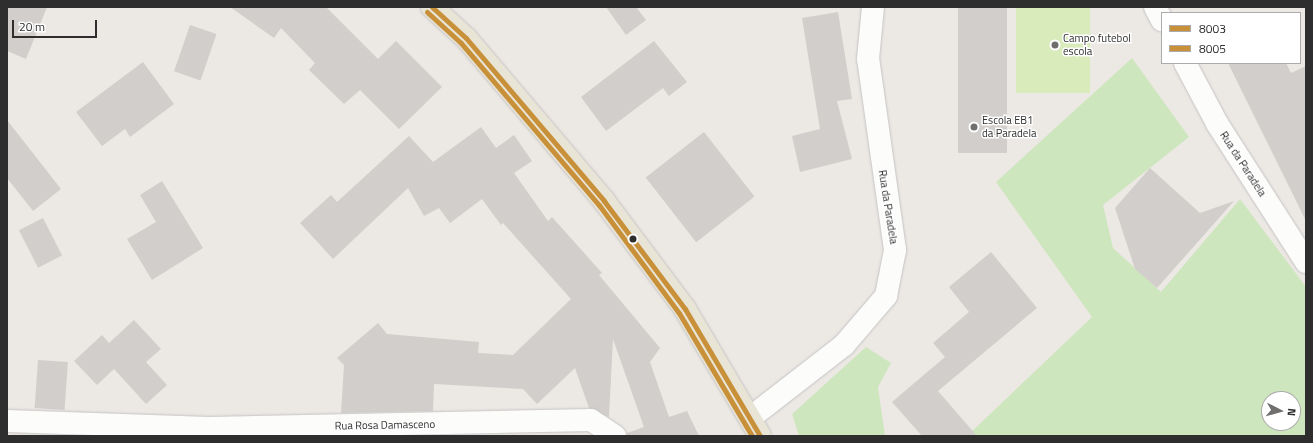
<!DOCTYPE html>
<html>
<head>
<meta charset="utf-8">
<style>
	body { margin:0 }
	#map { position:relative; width:1313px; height:443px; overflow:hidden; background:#ece8e4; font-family:"Titillium Web",sans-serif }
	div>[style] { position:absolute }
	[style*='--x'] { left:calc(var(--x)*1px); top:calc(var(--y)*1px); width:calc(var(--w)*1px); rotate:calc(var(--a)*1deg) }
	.green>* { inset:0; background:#cee6be }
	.pitch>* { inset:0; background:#d9eabb; transform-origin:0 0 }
	.building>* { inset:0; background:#d1cecb; transform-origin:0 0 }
	.roads { filter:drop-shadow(0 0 1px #c5c4c5) drop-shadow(0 0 1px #c5c4c5) }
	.minor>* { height:22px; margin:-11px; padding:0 11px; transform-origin:11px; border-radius:11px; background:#fcfcfb }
	.primary>* { height:22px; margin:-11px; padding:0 11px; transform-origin:11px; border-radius:11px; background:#e8e4d6 }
	.bus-1>* { height:5px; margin:-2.5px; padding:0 2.5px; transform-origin:2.5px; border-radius:2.5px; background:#c89038 }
	.bus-2>* { height:5px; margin:-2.5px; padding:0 2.5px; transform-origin:2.5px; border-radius:2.5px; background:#c89038 }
	.dots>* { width:11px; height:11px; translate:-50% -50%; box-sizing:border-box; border:2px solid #fff; border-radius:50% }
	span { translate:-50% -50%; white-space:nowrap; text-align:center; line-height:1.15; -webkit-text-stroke:3px #fff; paint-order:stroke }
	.poi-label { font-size:11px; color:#2e2e2e }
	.left { translate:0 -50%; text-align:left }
	.street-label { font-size:11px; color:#2e2e2e }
	.frame { position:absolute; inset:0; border:8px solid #2e2e2e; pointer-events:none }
	.legend { position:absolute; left:1161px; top:12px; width:140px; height:52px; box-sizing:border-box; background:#fff; border:1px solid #ababab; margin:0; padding:5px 7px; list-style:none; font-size:12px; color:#2e2e2e }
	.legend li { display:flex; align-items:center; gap:8px; height:20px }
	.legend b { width:20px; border:1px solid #ababab }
	.north { position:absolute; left:1261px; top:391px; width:40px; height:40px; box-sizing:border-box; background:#fff; border:1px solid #ababab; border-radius:50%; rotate:96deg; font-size:11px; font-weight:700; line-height:16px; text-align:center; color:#2e2e2e }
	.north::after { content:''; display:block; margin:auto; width:14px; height:18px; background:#706f6e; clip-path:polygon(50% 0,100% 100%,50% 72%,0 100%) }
	.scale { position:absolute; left:12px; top:20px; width:85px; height:18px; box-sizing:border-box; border:2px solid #2e2e2e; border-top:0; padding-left:5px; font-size:12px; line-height:14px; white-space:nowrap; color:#2e2e2e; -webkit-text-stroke:3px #fff; paint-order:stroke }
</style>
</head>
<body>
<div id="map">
	<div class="green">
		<i style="clip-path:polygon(evenodd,1132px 58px,1189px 137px,1103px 205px,1113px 248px,1161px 292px,1240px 199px,1306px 287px,1306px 436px,967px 436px,1092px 317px,996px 182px,1132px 58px,1269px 399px,1293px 399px,1293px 423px,1269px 423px,1269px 399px)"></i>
		<i style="clip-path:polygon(866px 347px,891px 363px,878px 387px,885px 436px,799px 436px,792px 414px)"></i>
	</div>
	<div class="pitch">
		<i style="left:1016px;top:7px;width:74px;height:86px"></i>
	</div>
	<div class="building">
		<i style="clip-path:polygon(7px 7px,47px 7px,26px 59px,7px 51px)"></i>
		<i style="clip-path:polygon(230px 7px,326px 7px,378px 59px,396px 41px,442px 87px,399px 129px,360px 90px,344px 104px,309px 70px,315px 63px,281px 28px,274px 38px)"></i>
		<i style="clip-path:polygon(606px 7px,636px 7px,646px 20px,626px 35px)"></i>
		<i style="left:958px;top:7px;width:49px;height:146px"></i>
		<i style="clip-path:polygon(838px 12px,852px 99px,837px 101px,852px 159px,800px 172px,792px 136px,820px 129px,802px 18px)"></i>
		<i style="left:190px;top:25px;width:28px;height:49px;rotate:19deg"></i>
		<i style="clip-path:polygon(654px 41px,687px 82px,669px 96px,663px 88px,606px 131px,581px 97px)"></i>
		<i style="clip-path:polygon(143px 62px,174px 104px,130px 137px,125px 129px,102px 146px,76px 112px)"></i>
		<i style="clip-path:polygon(1228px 63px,1286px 63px,1291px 73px,1306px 66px,1306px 221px)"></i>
		<i style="clip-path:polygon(7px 120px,61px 189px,33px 211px,7px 178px)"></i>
		<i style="clip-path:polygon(481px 127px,496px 148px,514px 135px,532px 161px,514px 173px,548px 221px,552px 217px,602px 273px,599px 275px,660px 348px,650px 362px,669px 417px,687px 411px,699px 436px,627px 436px,627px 433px,644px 427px,613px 339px,609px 417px,589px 408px,575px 368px,537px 404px,523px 389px,434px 384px,433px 411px,341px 413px,344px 365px,337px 358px,378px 323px,387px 334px,479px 342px,478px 353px,513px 355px,571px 299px,503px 223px,501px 225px,482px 199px,450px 223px,439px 208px,424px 216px,408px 188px,333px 259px,300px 223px,331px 195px,337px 202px,409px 136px,433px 162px)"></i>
		<i style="left:704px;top:132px;width:82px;height:74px;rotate:52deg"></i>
		<i style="clip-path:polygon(1150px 168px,1200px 213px,1234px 201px,1157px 288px,1135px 269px,1115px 208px)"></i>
		<i style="clip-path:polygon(162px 181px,203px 248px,152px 280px,127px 239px,156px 222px,140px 195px)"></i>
		<i style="left:43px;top:218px;width:42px;height:27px;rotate:63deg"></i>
		<i style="clip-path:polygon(991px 252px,1037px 308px,938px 391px,977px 436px,922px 436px,892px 402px,945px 357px,933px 343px,969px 312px,949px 287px)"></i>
		<i style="clip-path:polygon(134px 320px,161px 349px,146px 362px,167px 385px,146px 404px,114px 369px,97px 385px,74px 361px,102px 335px,109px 343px)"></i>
		<i style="left:38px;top:360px;width:30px;height:48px;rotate:4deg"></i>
	</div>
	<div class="roads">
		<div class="minor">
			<i style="--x:1155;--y:7;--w:15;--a:62"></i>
			<i style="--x:1185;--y:63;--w:70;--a:62"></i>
			<i style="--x:1218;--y:125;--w:163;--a:57.3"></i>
			<i style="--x:750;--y:418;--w:119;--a:-37.8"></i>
			<i style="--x:844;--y:345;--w:65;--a:-49.4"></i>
			<i style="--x:886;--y:296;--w:47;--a:-78.9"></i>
			<i style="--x:895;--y:250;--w:193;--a:-98"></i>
			<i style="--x:868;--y:59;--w:52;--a:-84.5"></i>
			<i style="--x:7;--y:421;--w:202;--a:2"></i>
			<i style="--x:209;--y:428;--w:382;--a:-1.2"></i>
			<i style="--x:591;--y:420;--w:29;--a:34"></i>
		</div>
		<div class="primary">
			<i style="--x:432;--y:7;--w:46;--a:42.4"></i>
			<i style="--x:466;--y:38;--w:214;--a:49.7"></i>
			<i style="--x:604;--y:201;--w:135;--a:53.1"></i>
			<i style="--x:685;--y:309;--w:147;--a:59.4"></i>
		</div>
	</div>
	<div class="bus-1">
		<i style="--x:432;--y:7;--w:46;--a:42.4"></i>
		<i style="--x:466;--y:38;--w:214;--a:49.7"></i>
		<i style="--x:604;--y:201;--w:135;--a:53.1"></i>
		<i style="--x:685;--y:309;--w:147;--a:59.4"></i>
	</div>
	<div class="bus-2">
		<i style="--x:427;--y:12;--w:46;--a:42.4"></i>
		<i style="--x:461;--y:43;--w:213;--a:49.6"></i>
		<i style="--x:599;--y:205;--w:134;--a:53.5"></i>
		<i style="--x:679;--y:313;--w:143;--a:59.3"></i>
	</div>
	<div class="dots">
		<i style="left:1055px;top:45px;background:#706f6e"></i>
		<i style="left:974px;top:127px;background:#706f6e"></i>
		<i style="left:633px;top:239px;background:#2e2e2e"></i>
	</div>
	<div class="poi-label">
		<span class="left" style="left:1063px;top:45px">Campo futebol<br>escola</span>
		<span class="left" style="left:982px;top:127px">Escola EB1<br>da Paradela</span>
	</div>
	<div class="street-label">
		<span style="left:1243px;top:164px;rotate:57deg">Rua da Paradela</span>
		<span style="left:888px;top:207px;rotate:81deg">Rua da Paradela</span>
		<span style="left:385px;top:425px;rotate:-1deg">Rua Rosa Damasceno</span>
	</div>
	<div class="frame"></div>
	<ul class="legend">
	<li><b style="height:5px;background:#c89038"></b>8003</li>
	<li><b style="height:5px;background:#c89038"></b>8005</li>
	</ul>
	<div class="north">N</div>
	<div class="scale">20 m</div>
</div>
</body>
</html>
